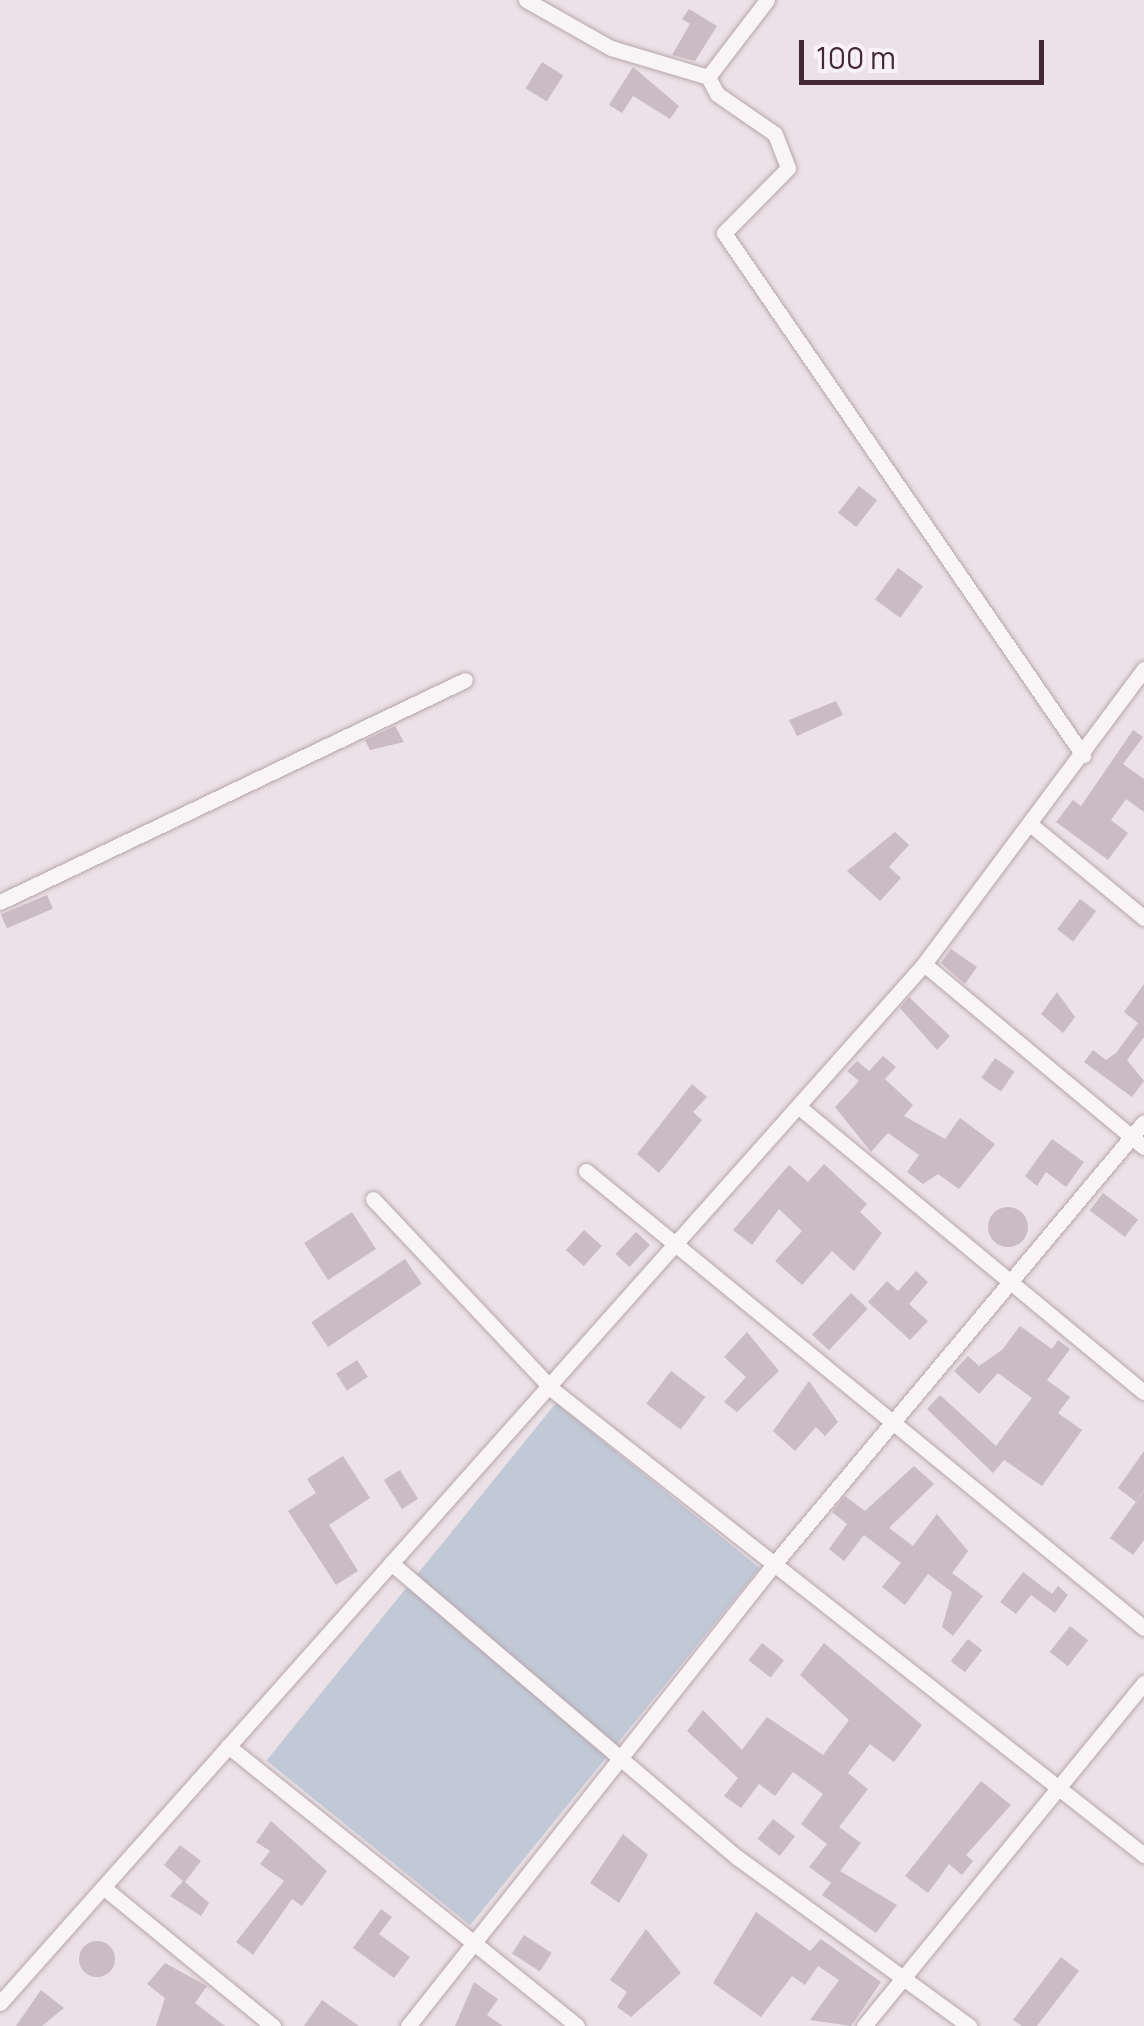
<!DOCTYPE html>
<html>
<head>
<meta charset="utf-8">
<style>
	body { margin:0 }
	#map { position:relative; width:1144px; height:2026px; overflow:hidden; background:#ebe1e6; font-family:Manrope,sans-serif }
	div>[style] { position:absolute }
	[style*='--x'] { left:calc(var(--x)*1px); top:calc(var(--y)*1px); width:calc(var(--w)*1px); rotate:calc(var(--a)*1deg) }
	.green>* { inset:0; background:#c1c9d6; transform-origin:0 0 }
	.building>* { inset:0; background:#cbbbc3; transform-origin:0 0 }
	.round { border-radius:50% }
	.roads { filter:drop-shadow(0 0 2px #b6a6ad) drop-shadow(0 0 2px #b6a6ad) }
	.minor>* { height:15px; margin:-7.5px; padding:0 7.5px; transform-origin:7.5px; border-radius:7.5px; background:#f9f4f6 }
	span { translate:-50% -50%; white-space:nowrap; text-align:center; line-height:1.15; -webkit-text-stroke:8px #f8f1f5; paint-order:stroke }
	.scale { position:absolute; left:799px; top:40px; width:245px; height:45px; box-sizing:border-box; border:5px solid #442835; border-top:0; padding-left:12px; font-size:30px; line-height:35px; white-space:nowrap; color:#442835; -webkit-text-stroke:8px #f8f1f5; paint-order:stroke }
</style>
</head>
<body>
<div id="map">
	<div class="green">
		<i style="left:556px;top:1403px;width:262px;height:460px;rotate:39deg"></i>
	</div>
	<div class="building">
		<i style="clip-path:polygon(689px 9px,717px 26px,695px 61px,672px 55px,690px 24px,682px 19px)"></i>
		<i style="left:542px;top:62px;width:25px;height:31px;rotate:32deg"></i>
		<i style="clip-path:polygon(633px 67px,679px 106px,670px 119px,633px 96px,622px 113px,609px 105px)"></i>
		<i style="left:859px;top:486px;width:23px;height:34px;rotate:38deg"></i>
		<i style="left:898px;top:568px;width:31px;height:39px;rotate:36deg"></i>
		<i style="clip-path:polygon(836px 701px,843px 715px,797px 736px,789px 720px)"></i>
		<i style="clip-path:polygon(395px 726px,404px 742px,370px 750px,365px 740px)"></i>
		<i style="clip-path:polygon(1133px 730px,1143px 737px,1123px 764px,1144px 779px,1144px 812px,1126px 799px,1111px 820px,1128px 833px,1108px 860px,1056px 822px,1073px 800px,1081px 806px)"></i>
		<i style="clip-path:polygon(895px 832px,909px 845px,889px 867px,901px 878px,880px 901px,847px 871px)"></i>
		<i style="left:47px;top:895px;width:15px;height:50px;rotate:67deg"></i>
		<i style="left:1080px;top:899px;width:20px;height:38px;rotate:37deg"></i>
		<i style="clip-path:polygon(951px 949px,977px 967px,965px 984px,941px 963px)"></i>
		<i style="clip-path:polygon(1144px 984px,1144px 1037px,1127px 1060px,1144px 1081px,1132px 1097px,1084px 1062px,1093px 1050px,1106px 1060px,1116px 1053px,1138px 1023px,1124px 1012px)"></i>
		<i style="clip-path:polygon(1057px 992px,1075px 1017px,1063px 1033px,1041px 1014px)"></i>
		<i style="clip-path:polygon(909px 997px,950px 1036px,937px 1050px,900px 1008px)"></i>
		<i style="clip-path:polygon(883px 1056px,896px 1067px,885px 1079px,913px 1105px,904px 1116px,945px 1139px,960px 1118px,995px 1144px,959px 1189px,938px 1174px,923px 1184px,907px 1172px,919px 1155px,888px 1133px,871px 1152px,835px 1107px,859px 1081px,847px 1071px,857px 1061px,869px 1071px)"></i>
		<i style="left:995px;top:1058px;width:24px;height:24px;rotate:35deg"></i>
		<i style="clip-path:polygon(692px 1084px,707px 1097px,693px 1112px,702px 1120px,659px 1173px,637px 1154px)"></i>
		<i style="clip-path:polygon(1052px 1139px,1084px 1162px,1066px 1187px,1046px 1172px,1037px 1186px,1025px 1176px)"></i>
		<i style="clip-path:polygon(824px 1164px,867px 1204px,860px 1212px,882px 1233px,854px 1271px,832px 1251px,802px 1285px,775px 1261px,802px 1231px,779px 1209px,752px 1245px,733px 1230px,789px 1165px,808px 1182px)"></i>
		<i style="left:1103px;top:1193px;width:44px;height:22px;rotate:37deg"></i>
		<i class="round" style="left:988px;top:1207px;width:40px;height:40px"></i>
		<i style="left:352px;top:1212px;width:44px;height:57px;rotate:57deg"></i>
		<i style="left:584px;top:1230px;width:24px;height:27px;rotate:42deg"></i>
		<i style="left:636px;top:1232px;width:19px;height:30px;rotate:43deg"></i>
		<i style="left:405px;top:1259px;width:30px;height:113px;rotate:56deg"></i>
		<i style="clip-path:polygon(916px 1271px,928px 1282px,909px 1304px,928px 1321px,910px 1340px,868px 1302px,887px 1281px,898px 1291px)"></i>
		<i style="left:851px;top:1293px;width:23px;height:57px;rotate:43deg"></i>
		<i style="clip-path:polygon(1020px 1326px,1052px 1349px,1058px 1340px,1070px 1349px,1047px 1380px,1070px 1397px,1058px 1413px,1082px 1430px,1042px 1486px,1004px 1460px,993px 1473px,927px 1409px,940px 1395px,996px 1446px,1032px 1398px,998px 1373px,979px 1394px,954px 1371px,968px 1356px,979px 1366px,1002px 1350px)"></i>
		<i style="clip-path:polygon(747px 1332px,779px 1371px,737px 1412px,724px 1402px,746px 1377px,724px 1357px)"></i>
		<i style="left:357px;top:1360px;width:20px;height:25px;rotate:57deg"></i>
		<i style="left:671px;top:1371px;width:43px;height:41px;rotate:37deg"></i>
		<i style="clip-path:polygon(809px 1381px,838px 1422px,825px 1436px,816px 1427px,795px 1451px,773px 1431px)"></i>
		<i style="clip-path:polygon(1144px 1451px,1144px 1490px,1136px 1502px,1118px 1488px)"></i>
		<i style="clip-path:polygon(343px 1456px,370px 1498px,329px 1525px,358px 1571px,336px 1585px,288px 1511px,316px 1493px,307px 1479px)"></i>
		<i style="clip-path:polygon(914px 1466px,934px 1484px,889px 1528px,913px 1546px,937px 1514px,968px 1551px,952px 1573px,983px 1596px,953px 1636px,942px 1627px,952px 1592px,928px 1574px,905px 1605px,882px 1587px,901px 1563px,864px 1535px,844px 1561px,829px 1549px,847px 1524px,832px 1512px,845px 1496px,865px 1511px)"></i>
		<i style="left:400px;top:1470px;width:34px;height:19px;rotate:58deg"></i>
		<i style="clip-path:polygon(1144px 1491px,1144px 1540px,1133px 1555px,1110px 1538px)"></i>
		<i style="clip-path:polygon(1023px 1572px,1052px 1594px,1058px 1586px,1068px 1595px,1055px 1613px,1031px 1595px,1016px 1614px,1000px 1602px)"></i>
		<i style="left:1070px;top:1626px;width:23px;height:33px;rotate:38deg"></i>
		<i style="left:968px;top:1639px;width:18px;height:28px;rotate:38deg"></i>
		<i style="left:762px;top:1643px;width:28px;height:22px;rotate:38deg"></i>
		<i style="clip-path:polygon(824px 1643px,922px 1725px,894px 1762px,870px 1744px,848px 1773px,868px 1789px,839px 1827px,861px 1843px,840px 1871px,897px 1905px,876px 1933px,822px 1895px,831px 1883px,809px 1867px,827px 1844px,801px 1824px,823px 1794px,793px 1772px,775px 1796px,759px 1784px,741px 1808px,724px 1796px,738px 1778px,687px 1731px,703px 1710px,742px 1750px,767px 1717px,823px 1755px,849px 1720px,800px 1675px)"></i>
		<i style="clip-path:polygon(981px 1781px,1011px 1805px,966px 1855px,973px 1861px,962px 1875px,949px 1864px,928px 1893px,905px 1876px)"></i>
		<i style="left:773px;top:1819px;width:28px;height:25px;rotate:38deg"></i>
		<i style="clip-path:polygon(271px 1821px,327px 1871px,302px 1906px,292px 1899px,253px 1955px,236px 1942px,284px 1881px,260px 1864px,270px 1851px,256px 1842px)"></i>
		<i style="clip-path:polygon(623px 1834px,648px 1855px,619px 1903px,590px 1883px)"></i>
		<i style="clip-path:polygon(180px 1845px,201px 1861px,185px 1882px,209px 1903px,201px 1916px,170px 1896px,183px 1881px,164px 1865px)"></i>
		<i style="clip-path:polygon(381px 1909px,392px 1917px,379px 1934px,410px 1957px,394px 1978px,353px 1948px)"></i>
		<i style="clip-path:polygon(756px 1912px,810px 1951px,821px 1939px,881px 1982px,851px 2026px,810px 2020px,839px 1980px,818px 1966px,805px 1985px,792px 1976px,761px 2017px,713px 1983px)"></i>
		<i style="clip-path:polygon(646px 1929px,681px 1973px,631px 2017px,617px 2007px,627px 1992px,610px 1980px)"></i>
		<i style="left:524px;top:1935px;width:33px;height:22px;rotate:33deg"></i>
		<i class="round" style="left:79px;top:1941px;width:36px;height:36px"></i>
		<i style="clip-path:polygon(1061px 1957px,1079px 1971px,1037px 2026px,1022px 2026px,1013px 2020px)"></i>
		<i style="clip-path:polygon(165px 1963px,207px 1986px,195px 2003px,225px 2026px,156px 2026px,165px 1998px,147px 1984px)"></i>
		<i style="clip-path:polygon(474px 1982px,498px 1999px,487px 2015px,503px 2026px,455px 2026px)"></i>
		<i style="clip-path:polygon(41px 1990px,64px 2008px,42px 2026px,16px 2026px)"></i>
		<i style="clip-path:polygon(322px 2000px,359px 2026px,304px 2026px)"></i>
	</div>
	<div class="roads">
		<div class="minor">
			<i style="--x:526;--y:0;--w:98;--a:29.5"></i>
			<i style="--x:611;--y:48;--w:101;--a:16.6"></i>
			<i style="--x:767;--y:0;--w:97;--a:127.5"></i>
			<i style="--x:708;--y:77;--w:19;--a:62"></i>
			<i style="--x:717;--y:94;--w:70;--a:34.6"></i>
			<i style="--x:775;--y:134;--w:36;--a:69"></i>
			<i style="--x:788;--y:168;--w:91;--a:134.6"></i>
			<i style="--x:724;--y:233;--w:634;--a:55.48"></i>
			<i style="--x:1030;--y:824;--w:148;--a:39.5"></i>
			<i style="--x:0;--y:902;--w:515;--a:-25.52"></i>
			<i style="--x:924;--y:964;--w:286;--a:39.8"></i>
			<i style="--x:799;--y:1107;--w:447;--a:39.6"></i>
			<i style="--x:586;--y:1171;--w:721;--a:39.32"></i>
			<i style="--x:373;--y:1199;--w:262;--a:46.7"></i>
			<i style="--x:553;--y:1390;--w:752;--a:38.2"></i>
			<i style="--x:391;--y:1563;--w:455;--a:40.4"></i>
			<i style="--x:738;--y:1858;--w:286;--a:36"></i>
			<i style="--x:228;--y:1746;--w:447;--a:38.7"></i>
			<i style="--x:103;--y:1887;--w:220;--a:39.3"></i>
			<i style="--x:0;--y:2003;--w:1390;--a:-48.35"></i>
			<i style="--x:924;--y:964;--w:368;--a:-53.3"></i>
			<i style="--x:408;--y:2026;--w:589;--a:-51.61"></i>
			<i style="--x:774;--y:1564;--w:576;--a:-50.07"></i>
			<i style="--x:864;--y:2026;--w:443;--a:-50.8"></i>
		</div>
	</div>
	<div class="scale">100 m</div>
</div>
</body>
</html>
